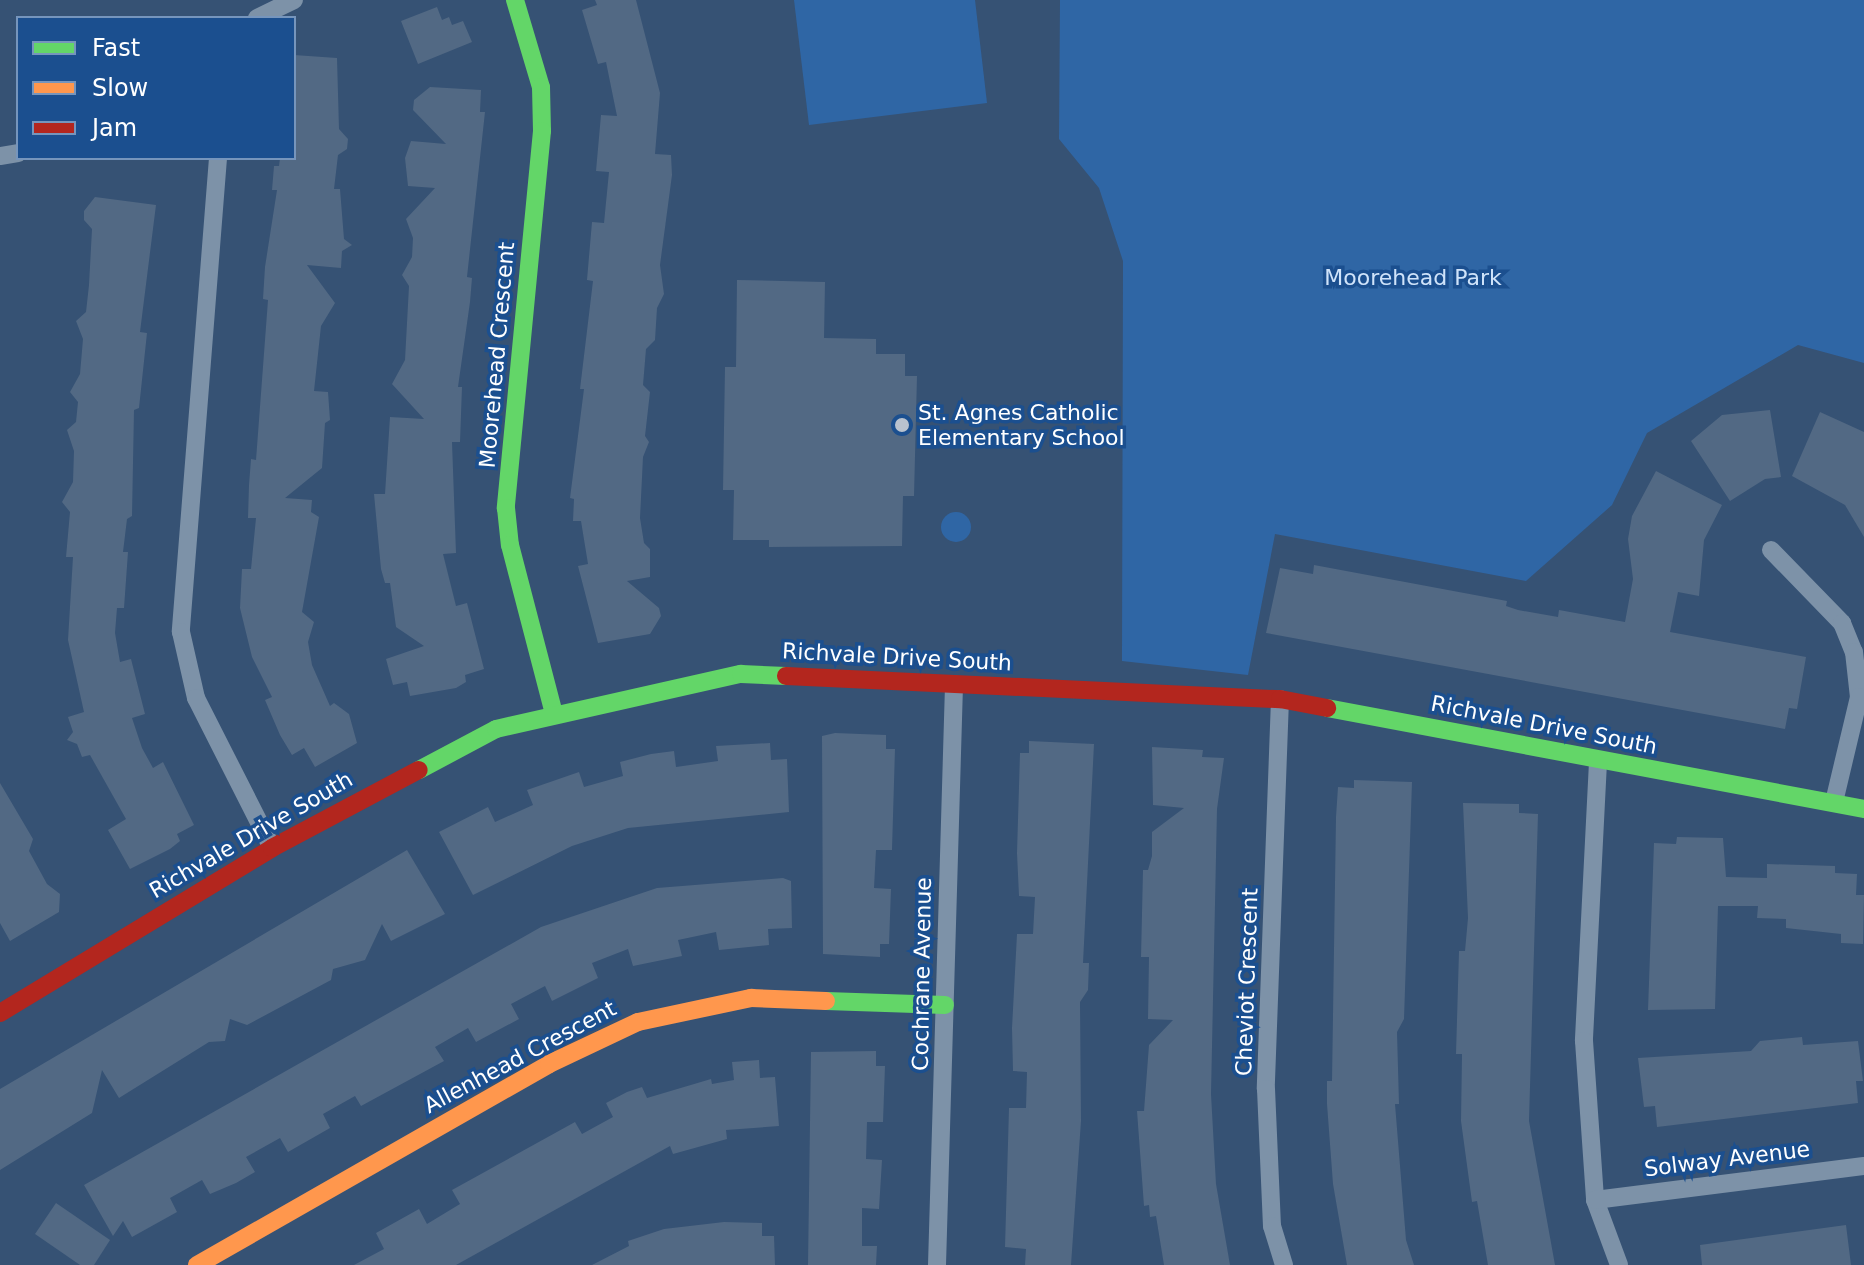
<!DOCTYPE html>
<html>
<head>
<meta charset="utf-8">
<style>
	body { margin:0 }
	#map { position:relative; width:1864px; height:1265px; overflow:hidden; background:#365274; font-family:"DejaVu Sans",sans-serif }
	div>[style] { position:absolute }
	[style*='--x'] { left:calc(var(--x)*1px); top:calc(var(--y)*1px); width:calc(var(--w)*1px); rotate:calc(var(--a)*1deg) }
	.green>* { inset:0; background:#2f66a5 }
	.round { border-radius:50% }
	.building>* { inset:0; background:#526984 }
	.street>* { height:18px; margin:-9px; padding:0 9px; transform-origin:9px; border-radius:9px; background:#7d92a8 }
	.fast>* { height:18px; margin:-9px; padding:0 9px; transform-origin:9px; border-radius:9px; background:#63d668 }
	.slow>* { height:18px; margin:-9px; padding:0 9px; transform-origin:9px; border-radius:9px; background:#ff974d }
	.jam>* { height:18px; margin:-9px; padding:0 9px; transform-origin:9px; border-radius:9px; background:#b3261e }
	.dots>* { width:22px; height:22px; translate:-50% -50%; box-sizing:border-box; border:4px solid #1b4f8f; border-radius:50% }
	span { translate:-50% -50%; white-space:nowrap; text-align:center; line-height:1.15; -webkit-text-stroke:7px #1b4f8f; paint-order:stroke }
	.park-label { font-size:22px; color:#cfe3fa }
	.street-label { font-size:22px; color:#fff }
	.poi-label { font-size:22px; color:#fff }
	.left { translate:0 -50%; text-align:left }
	.legend { position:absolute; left:16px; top:16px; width:280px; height:144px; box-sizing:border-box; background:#1b4f8f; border:2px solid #7695bc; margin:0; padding:10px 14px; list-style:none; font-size:24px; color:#fff }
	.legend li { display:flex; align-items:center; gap:16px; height:40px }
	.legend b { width:40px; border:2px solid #7695bc }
</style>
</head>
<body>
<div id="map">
	<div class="green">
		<i style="clip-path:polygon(794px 0,975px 0,987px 103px,809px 125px)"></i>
		<i style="clip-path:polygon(1060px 0,1864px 0,1864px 363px,1798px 345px,1647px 433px,1612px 505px,1526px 581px,1275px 534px,1248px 675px,1122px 661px,1123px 261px,1099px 188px,1059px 139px)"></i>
		<i class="round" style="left:941px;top:512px;width:30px;height:30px"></i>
	</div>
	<div class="building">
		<i style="clip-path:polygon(595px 0,636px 0,660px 93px,655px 154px,671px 155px,672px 175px,660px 265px,664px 294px,657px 308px,655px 340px,646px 349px,643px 385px,650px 392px,645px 436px,649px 442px,643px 457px,640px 518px,644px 543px,650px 549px,650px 577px,627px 581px,659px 608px,661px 616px,650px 634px,598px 643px,578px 566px,588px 564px,581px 521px,573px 521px,574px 499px,570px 498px,584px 389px,580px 389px,593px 281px,587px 280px,592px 222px,604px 223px,609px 172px,596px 171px,601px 115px,617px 116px,606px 62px,598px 64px,582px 10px,597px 5px)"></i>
		<i style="clip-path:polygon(437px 7px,442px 20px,449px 17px,452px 25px,463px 21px,472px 42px,418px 64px,401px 21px)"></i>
		<i style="clip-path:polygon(294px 55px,337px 58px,339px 129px,348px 139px,347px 149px,338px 155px,334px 189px,340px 189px,344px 239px,352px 245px,342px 251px,341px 268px,307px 265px,335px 303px,321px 326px,314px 391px,328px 392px,330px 420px,325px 423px,322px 468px,285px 498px,312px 500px,311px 512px,319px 517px,302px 612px,314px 622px,308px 642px,312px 665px,330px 706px,334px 703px,349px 714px,357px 743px,315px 767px,304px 748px,292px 755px,280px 735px,265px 700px,272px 697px,252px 657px,240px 608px,242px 569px,251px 569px,256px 518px,248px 518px,249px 485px,251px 459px,256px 460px,268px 300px,263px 299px,265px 267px,277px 190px,272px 190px,274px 166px,279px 166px,280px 158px,294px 158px)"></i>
		<i style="clip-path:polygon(430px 87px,481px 90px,480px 112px,485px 112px,467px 277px,472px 278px,470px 302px,458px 387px,462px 387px,460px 442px,452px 442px,456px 553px,443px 554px,456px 606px,467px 603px,484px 669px,465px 675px,466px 682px,456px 688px,410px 696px,407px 682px,393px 685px,386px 659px,424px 646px,396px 627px,390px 583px,385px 583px,381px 569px,374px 494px,385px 494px,390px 417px,424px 419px,392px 384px,405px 360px,409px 286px,402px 275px,412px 257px,413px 238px,406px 219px,435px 188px,408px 186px,405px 158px,411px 141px,446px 144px,413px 110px,414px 100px)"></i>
		<i style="clip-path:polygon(95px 197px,156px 205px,140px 332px,147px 333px,139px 408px,134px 410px,132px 516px,127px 519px,123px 552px,128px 552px,124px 608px,117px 608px,115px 633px,120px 662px,131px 659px,145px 714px,132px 718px,142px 748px,153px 768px,163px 762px,194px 825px,177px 834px,180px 841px,170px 849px,130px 869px,108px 830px,126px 819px,90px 755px,82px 757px,77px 744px,67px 740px,73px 732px,68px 717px,84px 712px,68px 640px,73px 557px,66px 557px,70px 512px,62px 502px,73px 482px,74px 451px,67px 430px,76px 422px,78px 402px,70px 392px,80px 374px,83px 339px,76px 321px,86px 312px,89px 285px,92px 229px,84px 220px,84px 211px)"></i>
		<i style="clip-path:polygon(737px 280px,825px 282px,824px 338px,876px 339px,876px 354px,905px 354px,905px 376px,917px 376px,914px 496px,903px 496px,902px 546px,769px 547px,769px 540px,733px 540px,734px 490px,723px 490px,725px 367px,736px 367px)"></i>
		<i style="clip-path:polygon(1770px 410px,1781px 477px,1765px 479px,1730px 501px,1691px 441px,1722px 415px)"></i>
		<i style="clip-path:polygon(1820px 412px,1864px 432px,1864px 537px,1845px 505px,1792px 476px)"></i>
		<i style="clip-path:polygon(1656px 471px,1722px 505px,1704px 540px,1699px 596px,1678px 592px,1670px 632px,1806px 657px,1797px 709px,1789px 708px,1785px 729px,1266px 633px,1280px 568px,1313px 574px,1314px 565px,1507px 601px,1506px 606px,1518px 610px,1558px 617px,1559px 610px,1625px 622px,1633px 579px,1628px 539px,1632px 516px)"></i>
		<i style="clip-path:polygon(835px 733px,886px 735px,886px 749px,895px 749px,892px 850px,876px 850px,874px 888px,891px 889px,889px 944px,880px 944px,880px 957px,823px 954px,822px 736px)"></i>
		<i style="clip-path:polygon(1029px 741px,1094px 744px,1083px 963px,1089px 963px,1088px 990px,1080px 1002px,1081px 1121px,1071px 1265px,1025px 1265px,1026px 1249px,1005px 1247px,1009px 1108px,1026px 1108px,1027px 1072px,1013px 1071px,1012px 1028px,1017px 934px,1033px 934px,1035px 897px,1019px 896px,1017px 853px,1020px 753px,1029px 753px)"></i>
		<i style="clip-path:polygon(770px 743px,771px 760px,787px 759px,789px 812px,628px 828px,572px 846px,473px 895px,439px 832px,488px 807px,495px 822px,533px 805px,527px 790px,579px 772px,584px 787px,623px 776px,620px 762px,651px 754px,674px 751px,676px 767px,718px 761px,716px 746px)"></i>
		<i style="clip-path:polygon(1152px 747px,1203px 750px,1202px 757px,1224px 758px,1217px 809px,1211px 1094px,1216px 1184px,1230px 1265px,1164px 1265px,1156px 1216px,1150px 1217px,1149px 1205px,1144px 1206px,1137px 1111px,1144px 1111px,1149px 1045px,1173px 1020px,1148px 1019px,1149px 957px,1141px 957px,1143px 870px,1148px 870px,1152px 856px,1152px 832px,1184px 808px,1153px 805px)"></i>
		<i style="clip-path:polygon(1354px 780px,1412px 782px,1404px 1019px,1397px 1032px,1399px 1104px,1395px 1104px,1406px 1240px,1414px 1265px,1347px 1265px,1333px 1184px,1327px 1104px,1327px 1081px,1332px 1081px,1336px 817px,1338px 787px,1354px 788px)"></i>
		<i style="clip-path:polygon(0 783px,33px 839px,29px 851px,47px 884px,60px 894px,59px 912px,10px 941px,0 923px)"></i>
		<i style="clip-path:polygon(1463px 803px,1519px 804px,1519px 813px,1538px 814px,1529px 1121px,1555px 1265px,1488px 1265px,1477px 1201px,1472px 1202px,1461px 1121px,1462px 1054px,1456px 1054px,1459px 951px,1465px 951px,1468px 918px)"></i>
		<i style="clip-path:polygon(1677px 837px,1723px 838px,1726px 877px,1767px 878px,1767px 864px,1835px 866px,1835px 873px,1857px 874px,1856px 895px,1864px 895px,1863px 944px,1841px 943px,1841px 934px,1786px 928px,1786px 919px,1757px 918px,1758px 906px,1718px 906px,1715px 1009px,1648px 1010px,1654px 843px,1676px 844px)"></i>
		<i style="clip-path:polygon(407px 850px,445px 914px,391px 941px,382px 924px,365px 960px,333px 969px,331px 980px,247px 1025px,230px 1019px,225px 1041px,209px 1042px,119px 1098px,102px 1070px,92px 1113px,0 1170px,0 1089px)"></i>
		<i style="clip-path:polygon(783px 878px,791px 881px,792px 928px,768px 929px,769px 945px,719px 950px,716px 932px,678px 940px,682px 956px,633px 966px,628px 949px,592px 963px,598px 978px,552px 1001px,545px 986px,511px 1004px,519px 1019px,476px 1042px,468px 1028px,435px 1047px,444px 1061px,361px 1106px,355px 1096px,323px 1114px,330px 1128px,288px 1152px,280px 1138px,246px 1157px,255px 1172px,236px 1183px,210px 1194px,202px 1180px,170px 1198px,177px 1212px,132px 1237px,123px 1221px,113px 1236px,84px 1185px,541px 927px,657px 888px)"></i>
		<i style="clip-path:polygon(1802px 1037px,1803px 1045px,1858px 1041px,1863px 1081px,1856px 1081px,1858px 1103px,1657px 1127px,1655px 1106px,1644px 1107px,1638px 1058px,1751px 1051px,1760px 1041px)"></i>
		<i style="clip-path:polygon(876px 1051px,876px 1066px,885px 1066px,883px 1122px,867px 1122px,866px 1159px,882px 1160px,879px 1209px,862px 1208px,862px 1246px,877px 1246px,876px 1265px,808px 1265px,811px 1052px)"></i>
		<i style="clip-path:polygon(759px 1060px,760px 1078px,775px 1077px,779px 1126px,726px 1130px,727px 1139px,673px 1154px,670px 1146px,456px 1265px,354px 1265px,384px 1249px,376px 1233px,419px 1209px,427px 1224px,460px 1204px,452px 1190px,575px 1122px,582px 1134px,613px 1117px,606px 1103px,627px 1092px,642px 1087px,647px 1098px,711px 1079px,712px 1084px,734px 1080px,732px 1062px)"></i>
		<i style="clip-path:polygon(56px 1203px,110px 1240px,94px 1265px,80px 1265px,35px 1234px)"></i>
		<i style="clip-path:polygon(724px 1222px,762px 1223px,762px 1236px,774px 1236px,775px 1265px,592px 1265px,629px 1246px,628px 1241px,664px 1229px)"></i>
		<i style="clip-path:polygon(1846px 1225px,1851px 1265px,1702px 1265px,1700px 1245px)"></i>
	</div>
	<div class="street">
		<i style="--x:257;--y:18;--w:41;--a:-25.9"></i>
		<i style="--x:0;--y:156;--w:18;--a:-9"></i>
		<i style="--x:218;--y:158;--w:475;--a:94.5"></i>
		<i style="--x:181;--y:632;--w:68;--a:77.2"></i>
		<i style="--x:196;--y:698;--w:168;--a:63.1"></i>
		<i style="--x:1771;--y:550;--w:102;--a:45.8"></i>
		<i style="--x:1842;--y:623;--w:31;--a:68"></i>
		<i style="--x:1854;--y:652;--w:45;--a:83.7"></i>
		<i style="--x:1859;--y:697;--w:108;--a:103.4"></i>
		<i style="--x:1280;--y:699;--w:390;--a:92.1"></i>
		<i style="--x:1266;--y:1089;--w:137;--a:87.5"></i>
		<i style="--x:1272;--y:1226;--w:41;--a:72.9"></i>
		<i style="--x:1598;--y:762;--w:279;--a:92.9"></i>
		<i style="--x:1584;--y:1041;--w:159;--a:86"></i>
		<i style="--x:1595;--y:1200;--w:69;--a:69.7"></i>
		<i style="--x:1595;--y:1200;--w:271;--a:-7.2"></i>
		<i style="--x:937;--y:1265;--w:581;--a:-88.32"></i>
	</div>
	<div class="fast">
		<i style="--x:515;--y:0;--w:91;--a:73.4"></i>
		<i style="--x:541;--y:87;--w:44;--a:88.7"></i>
		<i style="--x:542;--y:131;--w:379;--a:95.5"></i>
		<i style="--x:506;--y:508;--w:37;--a:84"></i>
		<i style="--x:510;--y:545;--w:175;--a:75.4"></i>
		<i style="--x:1327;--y:708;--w:546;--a:10.65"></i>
		<i style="--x:419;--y:770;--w:87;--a:-28"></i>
		<i style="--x:496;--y:729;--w:251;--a:-12.7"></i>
		<i style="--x:741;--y:674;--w:45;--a:2.5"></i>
		<i style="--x:826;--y:1001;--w:119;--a:1.9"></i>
	</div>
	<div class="slow">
		<i style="--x:197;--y:1265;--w:405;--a:-29.7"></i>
		<i style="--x:549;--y:1064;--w:98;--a:-25.3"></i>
		<i style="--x:638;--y:1022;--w:116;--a:-12"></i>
		<i style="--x:751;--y:998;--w:75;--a:2.3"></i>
	</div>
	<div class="jam">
		<i style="--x:786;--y:676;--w:495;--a:2.7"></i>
		<i style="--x:1280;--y:699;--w:48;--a:10.8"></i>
		<i style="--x:0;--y:1013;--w:318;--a:-31.2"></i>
		<i style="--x:272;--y:848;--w:166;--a:-28"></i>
	</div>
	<div class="dots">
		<i style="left:902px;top:425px;background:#b9c2ce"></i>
	</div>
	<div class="park-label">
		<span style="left:1413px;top:278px">Moorehead Park</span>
	</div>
	<div class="street-label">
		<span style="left:497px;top:355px;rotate:-85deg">Moorehead Crescent</span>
		<span style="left:897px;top:657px;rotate:3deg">Richvale Drive South</span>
		<span style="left:1544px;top:725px;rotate:11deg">Richvale Drive South</span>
		<span style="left:251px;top:835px;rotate:-30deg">Richvale Drive South</span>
		<span style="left:922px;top:974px;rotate:-89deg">Cochrane Avenue</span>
		<span style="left:1247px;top:982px;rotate:-88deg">Cheviot Crescent</span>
		<span style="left:520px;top:1057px;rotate:-28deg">Allenhead Crescent</span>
		<span style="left:1727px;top:1159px;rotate:-7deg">Solway Avenue</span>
	</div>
	<div class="poi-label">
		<span class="left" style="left:918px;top:425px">St. Agnes Catholic<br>Elementary School</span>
	</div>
	<ul class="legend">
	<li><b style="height:10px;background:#63d668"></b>Fast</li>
	<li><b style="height:10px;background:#ff974d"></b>Slow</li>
	<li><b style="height:10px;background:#b3261e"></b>Jam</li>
	</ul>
</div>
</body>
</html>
